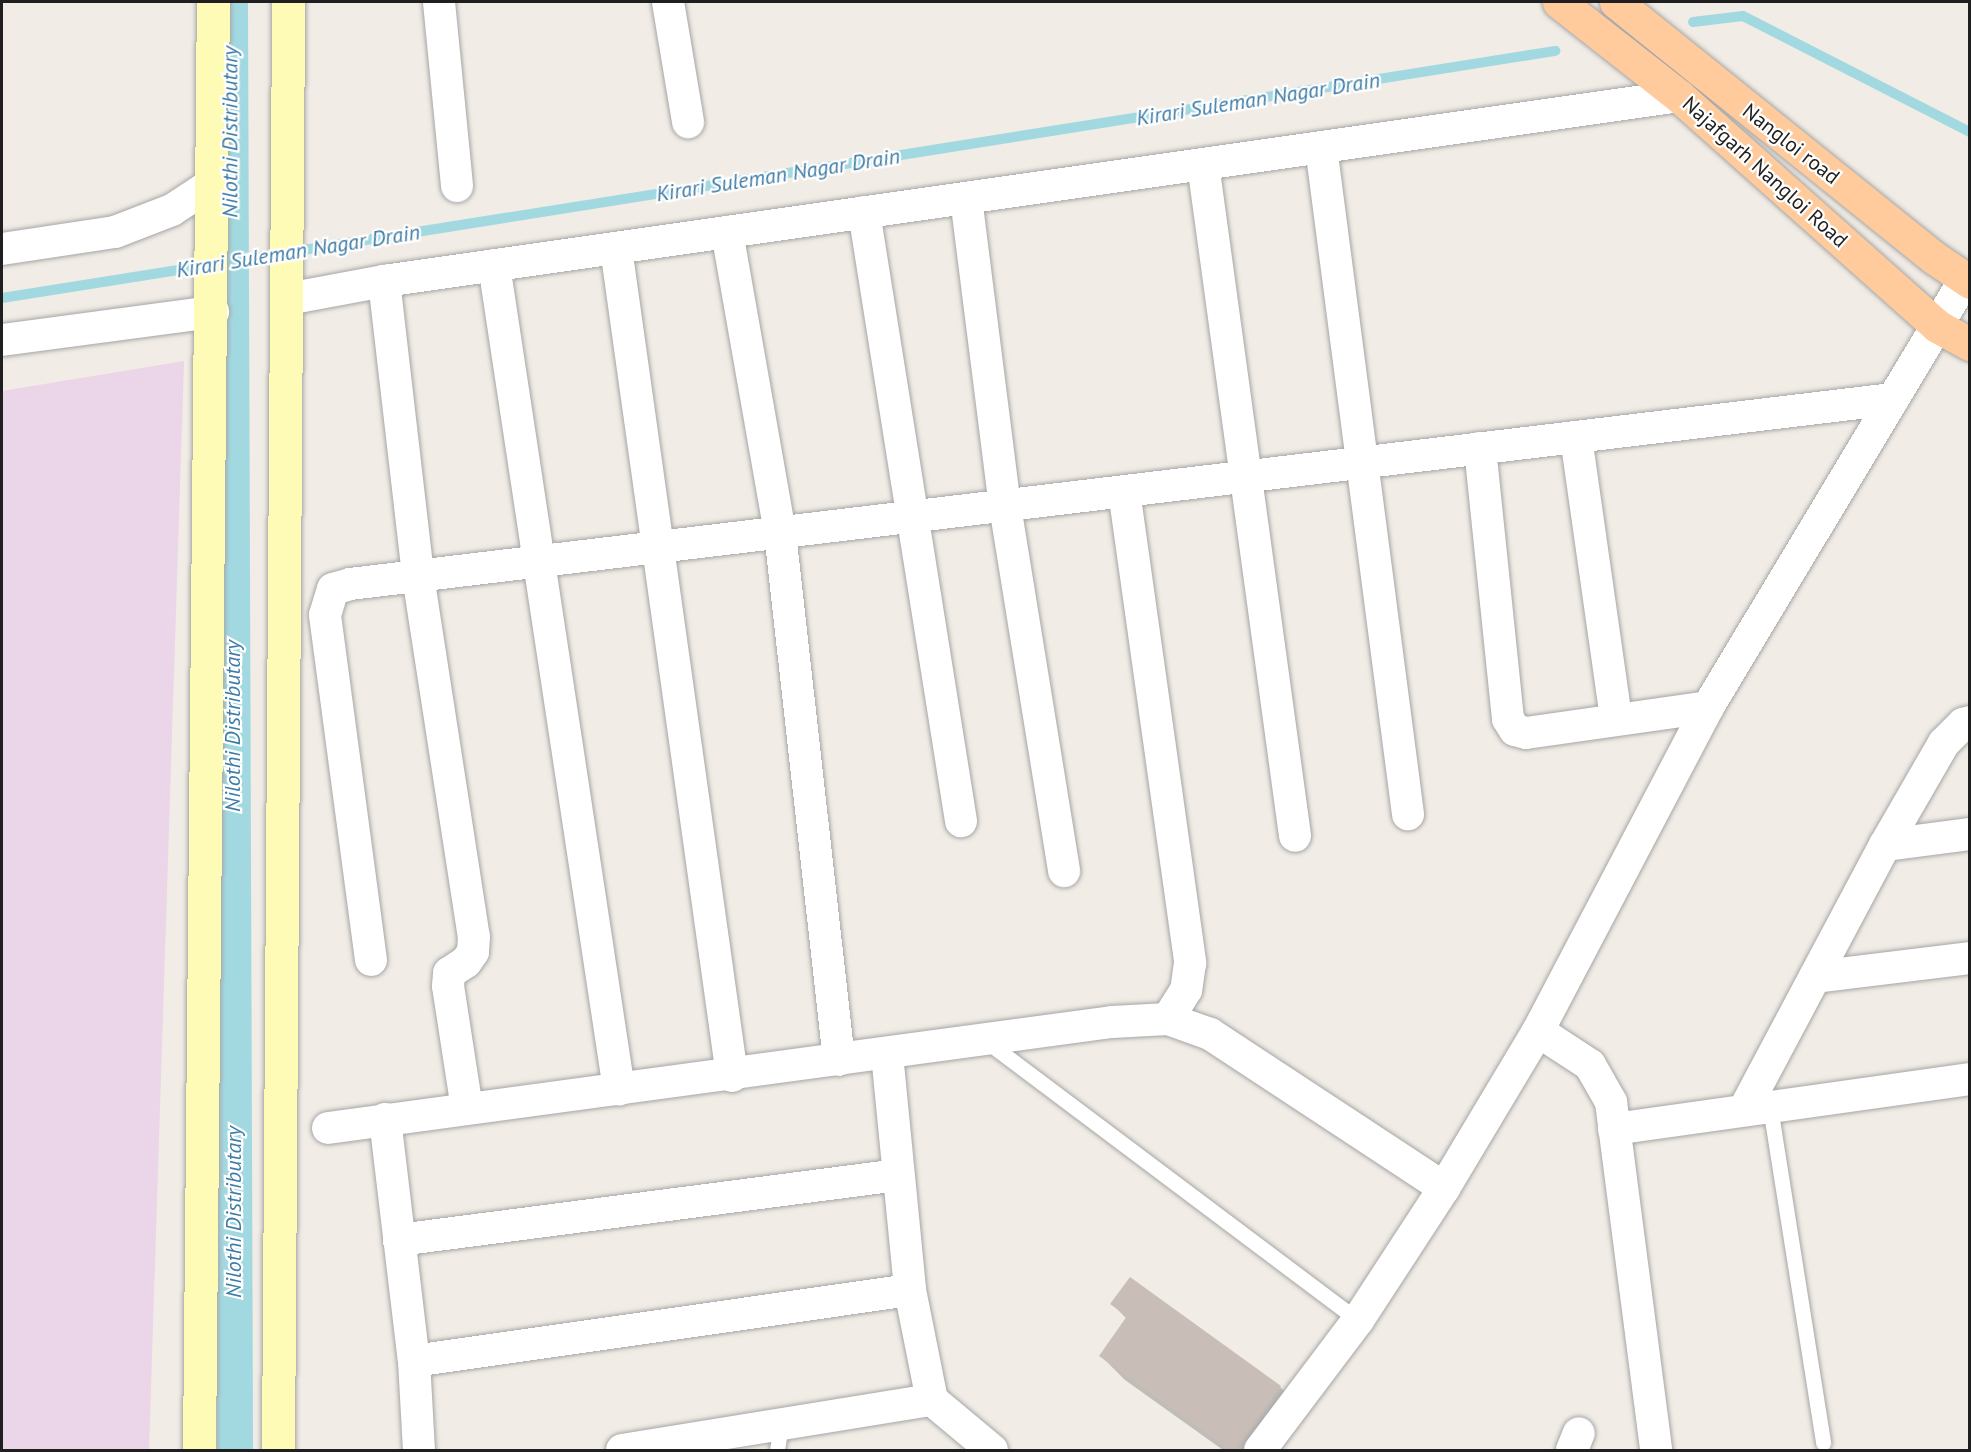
<!DOCTYPE html>
<html>
<head>
<meta charset="utf-8">
<style>
	body { margin:0 }
	#map { position:relative; width:1971px; height:1452px; overflow:hidden; background:#f1ece5; font-family:"PT Sans",sans-serif }
	div>[style] { position:absolute }
	[style*='--x'] { left:calc(var(--x)*1px); top:calc(var(--y)*1px); width:calc(var(--w)*1px); rotate:calc(var(--a)*1deg) }
	.industrial>* { inset:0; background:#ead6e8 }
	.shadow>* { inset:0; background:#0003 }
	.stream>* { height:10px; margin:-5px; padding:0 5px; transform-origin:5px; border-radius:5px; background:#a2d9e1 }
	.canal>* { height:36px; margin:-18px; padding:0 18px; transform-origin:18px; border-radius:18px; background:#a2d9e1 }
	.building>* { inset:0; background:#c9bdb8 }
	.roads { filter:drop-shadow(0 0 2px #a6a6a6) drop-shadow(0 0 2px #a6a6a6) }
	.lane>* { height:15px; margin:-7.5px; padding:0 7.5px; transform-origin:7.5px; border-radius:7.5px; background:#fff }
	.street>* { height:32px; margin:-16px; padding:0 16px; transform-origin:16px; border-radius:16px; background:#fff }
	.secondary>* { height:33px; margin:-16.5px; padding:0 16.5px; transform-origin:16.5px; border-radius:16.5px; background:#fefbb6 }
	.primary>* { height:33px; margin:-16.5px; padding:0 16.5px; transform-origin:16.5px; border-radius:16.5px; background:#ffcb9c }
	span { translate:-50% -50%; white-space:nowrap; text-align:center; line-height:1.15; -webkit-text-stroke:4.5px #fff; paint-order:stroke }
	.street-label { font-size:21px; color:#1f1f1f }
	.water-label { font-size:22px; color:#3f7ca6; font-style:italic }
	.frame { position:absolute; inset:0; border:3px solid #1f1f1f; pointer-events:none }
</style>
</head>
<body>
<div id="map">
	<div class="industrial">
		<i style="clip-path:polygon(184px 361px,149px 1450px,2px 1450px,2px 391px)"></i>
	</div>
	<div class="shadow">
		<i style="clip-path:polygon(1131px 1279px,1280px 1387px,1305px 1411px,1277px 1450px,1223px 1450px,1125px 1380px,1101px 1356px,1127px 1319px,1112px 1304px)"></i>
	</div>
	<div class="stream">
		<i style="--x:1693;--y:22;--w:50;--a:-6.8"></i>
		<i style="--x:1743;--y:16;--w:255;--a:27.1"></i>
		<i style="--x:2;--y:298;--w:1573;--a:-9.04"></i>
	</div>
	<div class="canal">
		<i style="--x:230;--y:2;--w:1448;--a:89.8"></i>
	</div>
	<div class="building">
		<i style="clip-path:polygon(1130px 1277px,1281px 1386px,1235px 1450px,1230px 1450px,1099px 1356px,1127px 1316px,1110px 1304px)"></i>
	</div>
	<div class="roads">
		<div class="lane">
			<i style="--x:986;--y:1041;--w:465;--a:36.9"></i>
			<i style="--x:1770;--y:1107;--w:340;--a:81"></i>
			<i style="--x:777;--y:1450;--w:25;--a:-81"></i>
		</div>
		<div class="street">
			<i style="--x:439;--y:2;--w:185;--a:84.4"></i>
			<i style="--x:668;--y:2;--w:122;--a:80.5"></i>
			<i style="--x:1321;--y:147;--w:673;--a:82.57"></i>
			<i style="--x:1203;--y:164;--w:678;--a:82.2"></i>
			<i style="--x:966;--y:198;--w:310;--a:82.8"></i>
			<i style="--x:1005;--y:506;--w:370;--a:80.8"></i>
			<i style="--x:864;--y:212;--w:617;--a:80.95"></i>
			<i style="--x:727;--y:232;--w:306;--a:80"></i>
			<i style="--x:780;--y:533;--w:530;--a:83.61"></i>
			<i style="--x:616;--y:248;--w:836;--a:82.02"></i>
			<i style="--x:2;--y:249;--w:114;--a:-8.6"></i>
			<i style="--x:115;--y:232;--w:61;--a:-21.1"></i>
			<i style="--x:172;--y:210;--w:49;--a:-33.4"></i>
			<i style="--x:494;--y:265;--w:834;--a:81.38"></i>
			<i style="--x:384;--y:281;--w:297;--a:83.4"></i>
			<i style="--x:418;--y:576;--w:365;--a:81.2"></i>
			<i style="--x:474;--y:937;--w:15;--a:94"></i>
			<i style="--x:473;--y:952;--w:12;--a:125"></i>
			<i style="--x:466;--y:962;--w:20;--a:147"></i>
			<i style="--x:449;--y:973;--w:13;--a:94"></i>
			<i style="--x:448;--y:986;--w:124;--a:81.2"></i>
			<i style="--x:287;--y:299;--w:99;--a:-10.5"></i>
			<i style="--x:384;--y:281;--w:1308;--a:-8.13"></i>
			<i style="--x:2;--y:340;--w:213;--a:-7.6"></i>
			<i style="--x:1576;--y:437;--w:284;--a:81.9"></i>
			<i style="--x:1480;--y:448;--w:272;--a:84.1"></i>
			<i style="--x:1508;--y:719;--w:13;--a:58"></i>
			<i style="--x:1515;--y:730;--w:11;--a:15"></i>
			<i style="--x:1526;--y:733;--w:184;--a:-8.1"></i>
			<i style="--x:1124;--y:491;--w:477;--a:82"></i>
			<i style="--x:1190;--y:963;--w:27;--a:98"></i>
			<i style="--x:1186;--y:990;--w:34;--a:122"></i>
			<i style="--x:1885;--y:845;--w:86;--a:-7.4"></i>
			<i style="--x:371;--y:960;--w:348;--a:-97.6"></i>
			<i style="--x:325;--y:615;--w:27;--a:-73"></i>
			<i style="--x:333;--y:589;--w:18;--a:-16"></i>
			<i style="--x:350;--y:584;--w:1554;--a:-6.84"></i>
			<i style="--x:1815;--y:977;--w:156;--a:-7"></i>
			<i style="--x:1538;--y:1031;--w:62;--a:33.2"></i>
			<i style="--x:1590;--y:1065;--w:43;--a:60.4"></i>
			<i style="--x:1611;--y:1102;--w:351;--a:82.6"></i>
			<i style="--x:887;--y:1054;--w:237;--a:84.4"></i>
			<i style="--x:910;--y:1290;--w:112;--a:78.7"></i>
			<i style="--x:1744;--y:1110;--w:300;--a:-62"></i>
			<i style="--x:1885;--y:845;--w:118;--a:-60"></i>
			<i style="--x:1944;--y:743;--w:27;--a:-45"></i>
			<i style="--x:1963;--y:724;--w:7;--a:-16"></i>
			<i style="--x:385;--y:1119;--w:244;--a:83.2"></i>
			<i style="--x:414;--y:1361;--w:89;--a:86.8"></i>
			<i style="--x:328;--y:1128;--w:791;--a:-7.7"></i>
			<i style="--x:1112;--y:1022;--w:56;--a:-3.1"></i>
			<i style="--x:1168;--y:1019;--w:45;--a:19.7"></i>
			<i style="--x:1210;--y:1034;--w:280;--a:33.3"></i>
			<i style="--x:1614;--y:1129;--w:359;--a:-8"></i>
			<i style="--x:399;--y:1240;--w:503;--a:-7.42"></i>
			<i style="--x:414;--y:1361;--w:501;--a:-8.15"></i>
			<i style="--x:622;--y:1450;--w:314;--a:-9.2"></i>
			<i style="--x:932;--y:1400;--w:78;--a:39.8"></i>
			<i style="--x:1260;--y:1450;--w:163;--a:-53"></i>
			<i style="--x:1358;--y:1320;--w:158;--a:-56.9"></i>
			<i style="--x:1444;--y:1188;--w:183;--a:-59.1"></i>
			<i style="--x:1538;--y:1031;--w:366;--a:-62.3"></i>
			<i style="--x:1708;--y:707;--w:499;--a:-59"></i>
			<i style="--x:1572;--y:1450;--w:18;--a:-68"></i>
		</div>
		<div class="secondary">
			<i style="--x:199;--y:1450;--w:1448;--a:-89.45"></i>
			<i style="--x:278;--y:1450;--w:1448;--a:-89.6"></i>
		</div>
		<div class="primary">
			<i style="--x:1559;--y:2;--w:152;--a:38.1"></i>
			<i style="--x:1679;--y:96;--w:346;--a:41.7"></i>
			<i style="--x:1937;--y:326;--w:38;--a:29"></i>
			<i style="--x:1616;--y:2;--w:407;--a:38.8"></i>
			<i style="--x:1933;--y:257;--w:45;--a:34"></i>
		</div>
	</div>
	<div class="street-label">
		<span style="left:1791px;top:144px;rotate:38deg">Nangloi road</span>
		<span style="left:1765px;top:172px;rotate:42deg">Najafgarh Nangloi Road</span>
	</div>
	<div class="water-label">
		<span style="left:1258px;top:99px;rotate:-9deg">Kirari Suleman Nagar Drain</span>
		<span style="left:230px;top:132px;rotate:-90deg">Nilothi Distributary</span>
		<span style="left:778px;top:175px;rotate:-9deg">Kirari Suleman Nagar Drain</span>
		<span style="left:298px;top:251px;rotate:-9deg">Kirari Suleman Nagar Drain</span>
		<span style="left:233px;top:726px;rotate:-90deg">Nilothi Distributary</span>
		<span style="left:234px;top:1212px;rotate:-90deg">Nilothi Distributary</span>
	</div>
	<div class="frame"></div>
</div>
</body>
</html>
